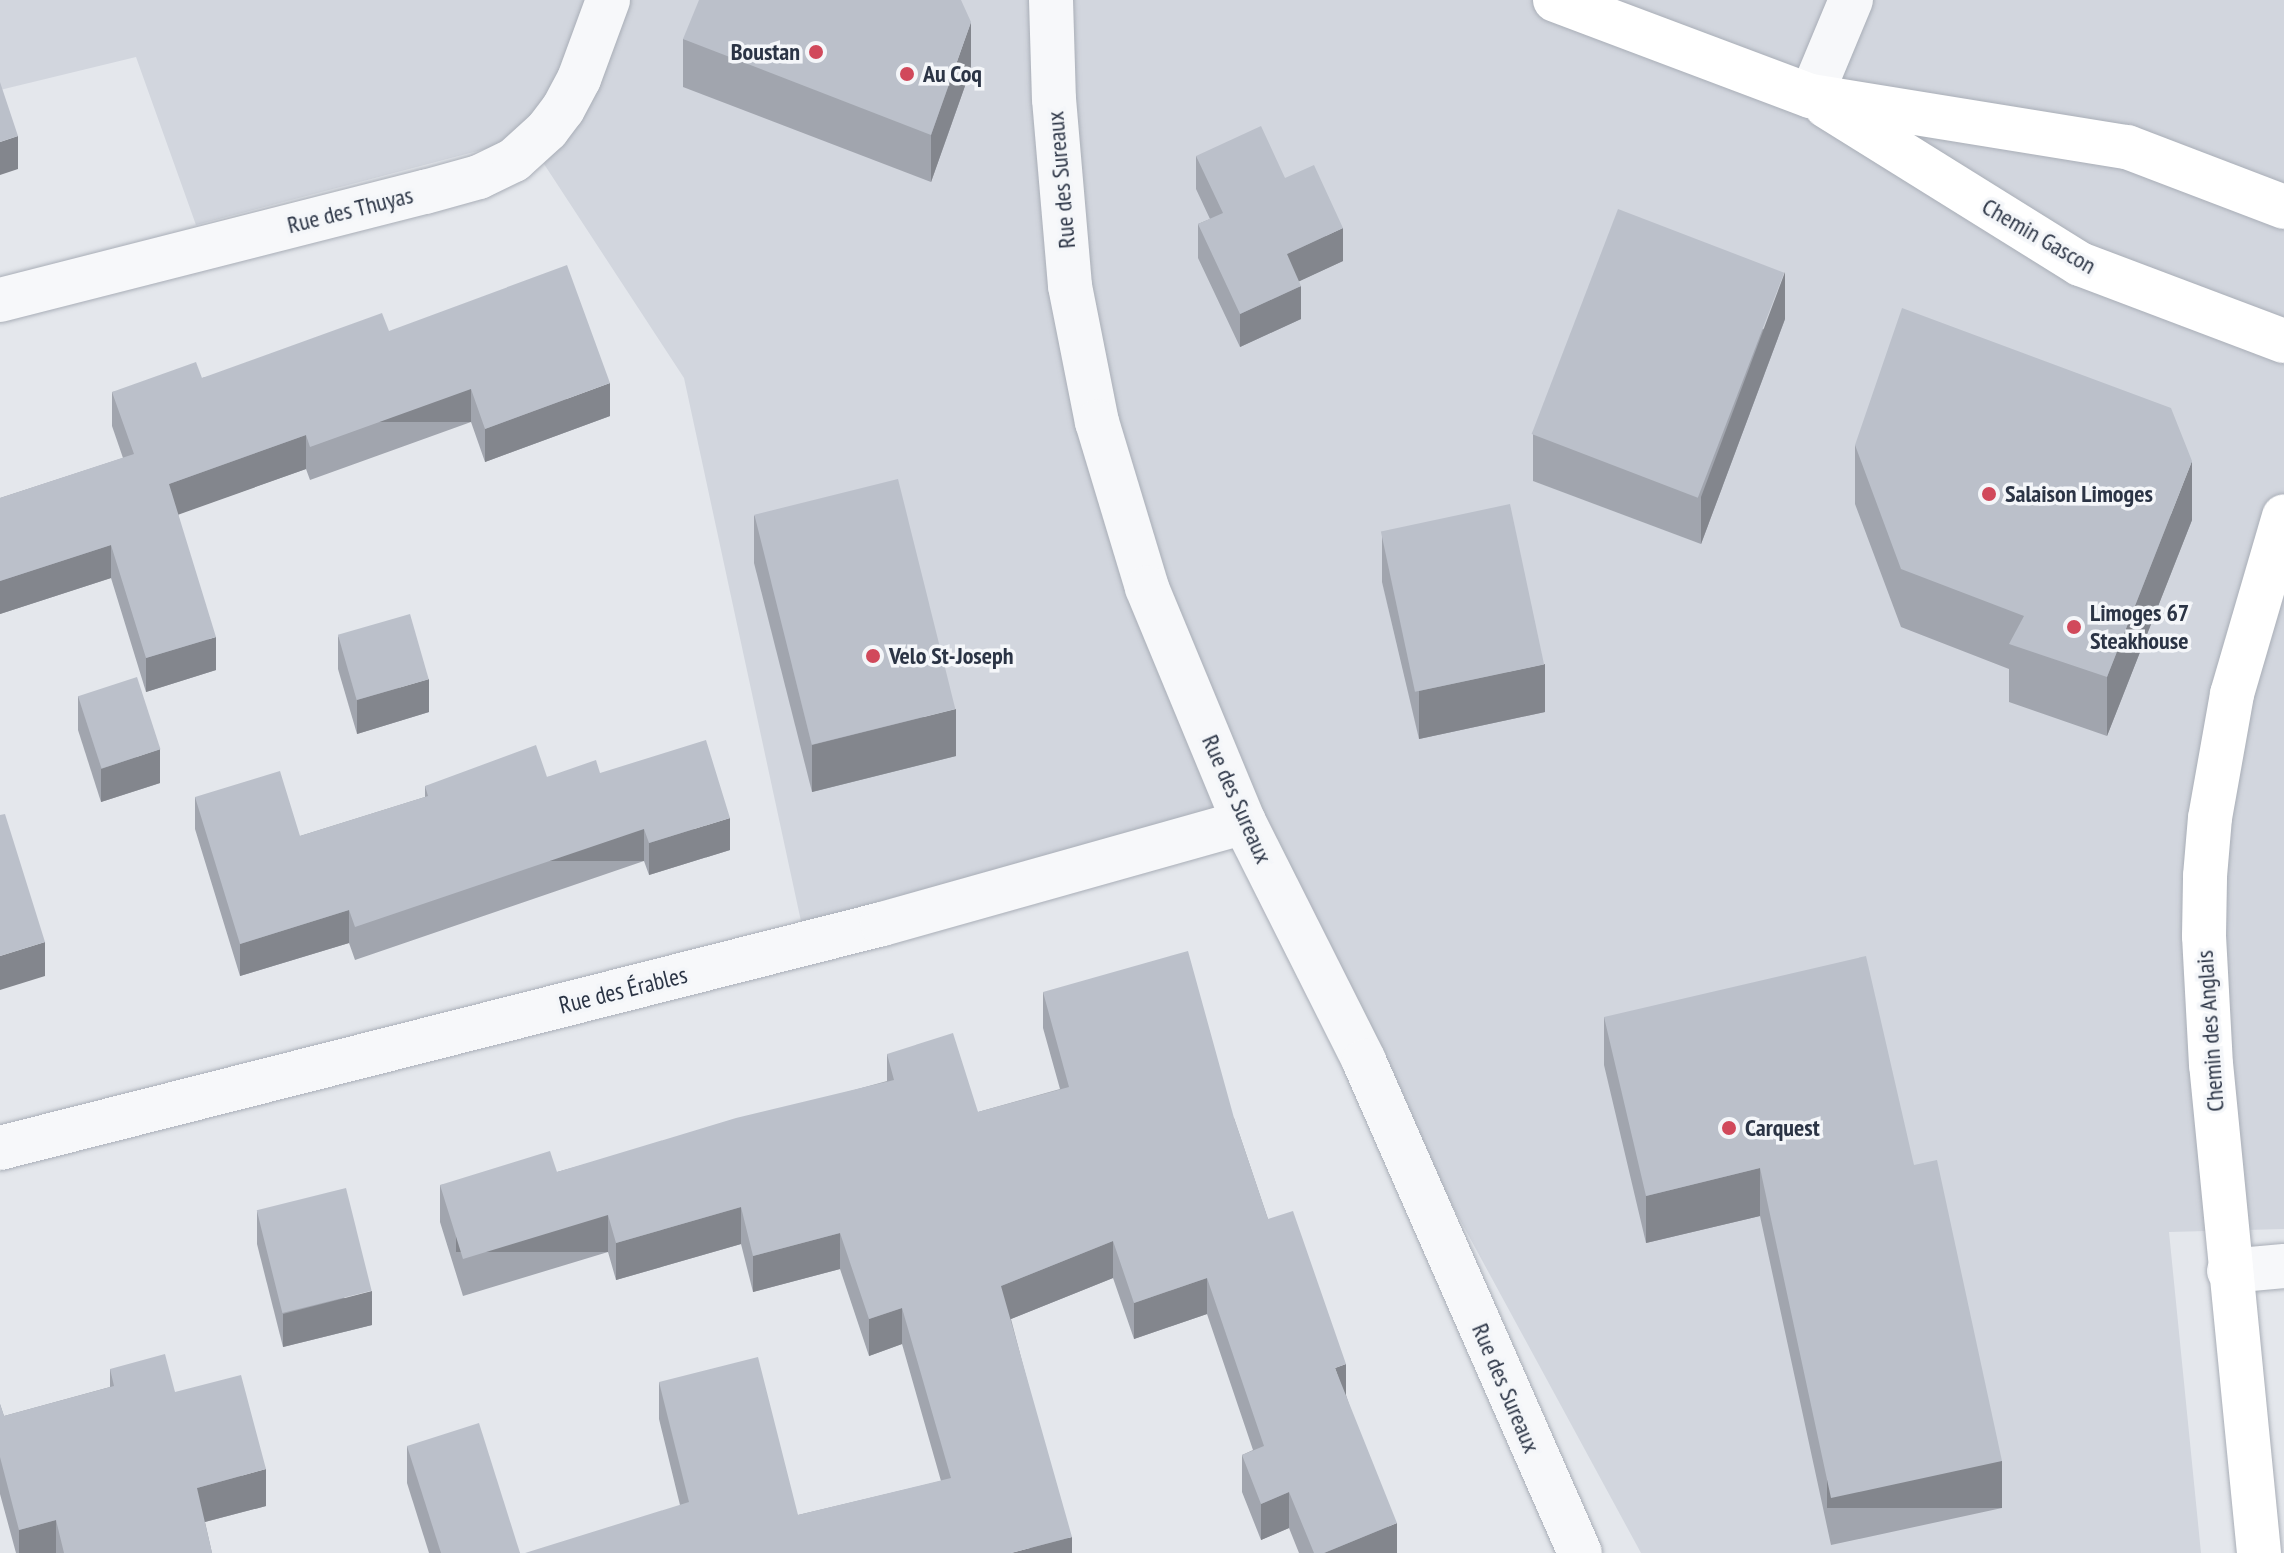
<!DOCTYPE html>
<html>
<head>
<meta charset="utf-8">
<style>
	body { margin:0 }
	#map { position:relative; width:2284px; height:1553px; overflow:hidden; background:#e4e7ec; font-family:"PT Sans Narrow",sans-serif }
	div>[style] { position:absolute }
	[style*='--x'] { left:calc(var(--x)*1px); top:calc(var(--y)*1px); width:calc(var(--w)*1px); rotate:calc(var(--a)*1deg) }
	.built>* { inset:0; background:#d2d6de }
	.roads { filter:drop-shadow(0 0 2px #a9aeb7) drop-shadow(0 0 2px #a9aeb7) }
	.street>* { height:44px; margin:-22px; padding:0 22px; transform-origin:22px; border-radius:22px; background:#f7f8fa }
	.secondary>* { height:44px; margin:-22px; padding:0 22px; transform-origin:22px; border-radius:22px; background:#fff }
	.wall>* { inset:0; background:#a1a5ae }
	.shaded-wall>* { inset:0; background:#83868d; transform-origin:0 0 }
	.building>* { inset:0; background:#bbc0ca; transform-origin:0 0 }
	.dots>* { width:22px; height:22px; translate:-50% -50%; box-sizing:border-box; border:4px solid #f4f6f9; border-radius:50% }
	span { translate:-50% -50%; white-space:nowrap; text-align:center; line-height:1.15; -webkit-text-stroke:7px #f4f6f9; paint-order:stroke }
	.poi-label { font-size:24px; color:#2b3445; font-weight:700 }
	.right { translate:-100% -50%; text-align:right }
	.left { translate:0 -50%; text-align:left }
	.street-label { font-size:24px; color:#2b3445 }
</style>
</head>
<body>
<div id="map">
	<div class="built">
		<i style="clip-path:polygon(0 0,2284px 0,2284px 1229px,2169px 1232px,2201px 1553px,1641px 1553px,1244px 822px,802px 926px,684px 378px,527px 138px,196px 225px,136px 57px,0 90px)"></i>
	</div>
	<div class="roads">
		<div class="street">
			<i style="--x:1051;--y:0;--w:99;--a:88.3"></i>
			<i style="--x:1054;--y:99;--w:188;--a:85.1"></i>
			<i style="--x:1070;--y:286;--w:139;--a:78.8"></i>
			<i style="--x:1097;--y:422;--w:173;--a:73.2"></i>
			<i style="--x:1147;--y:588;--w:253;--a:67.5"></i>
			<i style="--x:1244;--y:822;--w:267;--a:63.3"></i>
			<i style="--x:1364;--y:1061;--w:537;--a:66.3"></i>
			<i style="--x:1811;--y:96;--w:104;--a:-67.4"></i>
			<i style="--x:0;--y:300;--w:439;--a:-14.3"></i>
			<i style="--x:425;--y:192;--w:56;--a:-15.5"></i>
			<i style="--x:479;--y:177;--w:39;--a:-26"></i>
			<i style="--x:514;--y:160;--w:45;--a:-42.3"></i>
			<i style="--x:547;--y:130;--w:26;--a:-53"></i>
			<i style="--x:563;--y:109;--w:34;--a:-62"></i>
			<i style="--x:579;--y:79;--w:84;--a:-69.8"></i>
			<i style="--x:0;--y:1148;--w:910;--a:-14.25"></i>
			<i style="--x:882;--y:924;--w:376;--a:-15.7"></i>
			<i style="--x:2229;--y:1271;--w:55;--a:-5.2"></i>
		</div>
		<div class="secondary">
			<i style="--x:1555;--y:0;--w:273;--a:20.6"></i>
			<i style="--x:1811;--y:96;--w:320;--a:9.2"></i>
			<i style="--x:2127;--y:147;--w:168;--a:20.9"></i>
			<i style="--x:1826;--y:106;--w:299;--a:31.9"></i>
			<i style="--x:2080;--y:264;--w:218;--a:20.7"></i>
			<i style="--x:2259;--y:1553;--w:490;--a:-95.6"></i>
			<i style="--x:2211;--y:1065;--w:129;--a:-93.1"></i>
			<i style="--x:2204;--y:936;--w:60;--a:-89"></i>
			<i style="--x:2205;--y:876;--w:58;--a:-85.1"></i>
			<i style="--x:2210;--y:818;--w:126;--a:-79.9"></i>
			<i style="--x:2232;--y:694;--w:185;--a:-73.7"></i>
		</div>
	</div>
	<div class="wall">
		<i style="clip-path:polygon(683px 39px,971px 69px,931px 182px,683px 87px)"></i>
		<i style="clip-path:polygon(1196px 156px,1285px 178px,1343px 261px,1299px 281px,1301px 319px,1240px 347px,1198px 258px,1198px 224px,1210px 219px,1196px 189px)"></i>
		<i style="clip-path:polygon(1785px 319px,1701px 544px,1533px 481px,1533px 434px)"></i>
		<i style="clip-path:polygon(389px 331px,610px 416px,485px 462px,471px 422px,310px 480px,306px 469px,178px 514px,216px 670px,146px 692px,111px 578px,0 614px,0 498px,123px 458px,112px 426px,112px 392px,202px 378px)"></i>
		<i style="clip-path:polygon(1855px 445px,2192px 520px,2107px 736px,2009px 702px,2009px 669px,1901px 627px,1855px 504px)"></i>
		<i style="clip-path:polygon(754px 515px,956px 756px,812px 792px,754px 563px)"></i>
		<i style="clip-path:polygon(1382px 535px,1545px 712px,1419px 739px,1382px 582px)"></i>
		<i style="clip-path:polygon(338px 636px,429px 712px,357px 734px,338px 669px)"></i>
		<i style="clip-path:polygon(78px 696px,160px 783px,101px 802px,78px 730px)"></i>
		<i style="clip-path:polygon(600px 773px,730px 850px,649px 875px,644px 861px,355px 960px,349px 943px,240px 976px,195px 829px,195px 797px,300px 836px,425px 797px,425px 786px)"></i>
		<i style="clip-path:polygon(1043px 992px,1234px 1118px,1268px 1219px,1346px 1395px,1397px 1553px,1299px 1553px,1289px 1528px,1261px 1540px,1242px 1492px,1242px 1455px,1253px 1450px,1207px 1314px,1134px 1339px,1113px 1278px,1011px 1319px,1072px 1553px,680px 1505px,659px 1419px,659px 1382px,798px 1515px,941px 1481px,902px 1344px,869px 1356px,840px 1269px,753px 1292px,741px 1244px,616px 1280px,608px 1252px,463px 1296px,440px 1222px,440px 1185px,557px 1172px,887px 1081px,887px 1054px,978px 1112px,1060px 1089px,1043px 1028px)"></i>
		<i style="clip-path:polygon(1604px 1017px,1914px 1165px,2002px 1508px,1831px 1545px,1760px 1216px,1646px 1243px,1604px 1065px)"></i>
		<i style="clip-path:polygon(257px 1211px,372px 1325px,283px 1347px,257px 1244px)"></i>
		<i style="clip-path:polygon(110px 1369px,175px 1392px,266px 1506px,205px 1522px,212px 1553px,16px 1553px,0 1494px,0 1404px,4px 1416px,110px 1387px)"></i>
		<i style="clip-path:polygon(407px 1446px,520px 1553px,429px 1553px,407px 1483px)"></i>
	</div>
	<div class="shaded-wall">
		<i style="clip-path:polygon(971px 22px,971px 69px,931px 182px,931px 135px)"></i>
		<i style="clip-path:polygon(18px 136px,18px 169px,0 175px,0 142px)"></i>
		<i style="clip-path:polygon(1343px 228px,1343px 261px,1287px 287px,1287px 254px)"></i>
		<i style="clip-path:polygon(1785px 272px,1785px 319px,1701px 544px,1701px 497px)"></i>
		<i style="clip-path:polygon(1301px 286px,1301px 319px,1240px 347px,1240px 314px)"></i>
		<i style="clip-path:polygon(610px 383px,610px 416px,485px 462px,485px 429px)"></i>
		<i style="left:471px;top:389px;width:33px;height:171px;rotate:90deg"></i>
		<i style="clip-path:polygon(306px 435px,306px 469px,169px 518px,169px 484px)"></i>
		<i style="clip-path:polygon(2192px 461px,2192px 520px,2107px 736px,2107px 677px)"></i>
		<i style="clip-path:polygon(111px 545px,111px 578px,0 614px,0 581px)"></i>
		<i style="clip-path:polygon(216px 637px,216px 670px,146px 692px,146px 658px)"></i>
		<i style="clip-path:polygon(1545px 664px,1545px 712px,1419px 739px,1419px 691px)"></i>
		<i style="clip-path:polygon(429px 679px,429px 712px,357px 734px,357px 700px)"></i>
		<i style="clip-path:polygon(956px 709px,956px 756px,812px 792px,812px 745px)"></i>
		<i style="clip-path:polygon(160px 749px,160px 783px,101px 802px,101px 769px)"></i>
		<i style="clip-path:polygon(730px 818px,730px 850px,649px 875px,649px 843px)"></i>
		<i style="left:644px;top:829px;width:32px;height:305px;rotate:90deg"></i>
		<i style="clip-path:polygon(349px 910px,349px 943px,240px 976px,240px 944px)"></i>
		<i style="clip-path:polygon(45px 942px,45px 976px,0 990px,0 956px)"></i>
		<i style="clip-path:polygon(1760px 1168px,1760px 1216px,1646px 1243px,1646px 1196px)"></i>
		<i style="clip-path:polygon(741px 1207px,741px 1244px,616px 1280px,616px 1243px)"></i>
		<i style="left:608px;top:1215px;width:37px;height:152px;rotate:90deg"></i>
		<i style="clip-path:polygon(840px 1233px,840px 1269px,753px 1292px,753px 1256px)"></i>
		<i style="clip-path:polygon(1113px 1241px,1113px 1278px,1001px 1323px,1001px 1286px)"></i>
		<i style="clip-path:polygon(1207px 1278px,1207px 1314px,1134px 1339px,1134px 1303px)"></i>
		<i style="clip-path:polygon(372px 1291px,372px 1325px,283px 1347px,283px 1314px)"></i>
		<i style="clip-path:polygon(902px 1308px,902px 1344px,869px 1356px,869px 1319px)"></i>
		<i style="clip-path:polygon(1346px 1364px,1346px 1400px,1335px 1368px)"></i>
		<i style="left:2002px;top:1461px;width:47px;height:175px;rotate:90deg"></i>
		<i style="clip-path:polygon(266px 1469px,266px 1506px,197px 1524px,197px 1488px)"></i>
		<i style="clip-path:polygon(1289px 1492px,1289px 1528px,1261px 1540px,1261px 1504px)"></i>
		<i style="clip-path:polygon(56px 1520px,56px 1553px,19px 1553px,19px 1530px)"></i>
		<i style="clip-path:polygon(1397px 1523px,1397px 1553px,1324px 1553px)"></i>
		<i style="clip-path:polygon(1072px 1537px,1072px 1553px,1011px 1553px)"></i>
	</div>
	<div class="building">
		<i style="clip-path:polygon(699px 0,961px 0,971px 22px,931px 135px,683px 39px)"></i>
		<i style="clip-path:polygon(0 82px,18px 136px,0 142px)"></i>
		<i style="clip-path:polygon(1261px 126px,1285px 178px,1314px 165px,1343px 228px,1287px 254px,1301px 286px,1240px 314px,1198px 224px,1223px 213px,1196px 156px)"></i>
		<i style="left:1618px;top:209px;width:178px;height:241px;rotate:21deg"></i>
		<i style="clip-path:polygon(567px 265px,610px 383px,485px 429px,471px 389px,310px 447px,306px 435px,169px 484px,216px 637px,146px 658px,111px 545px,0 581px,0 498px,134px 454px,112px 392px,196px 362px,202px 378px,382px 313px,389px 331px)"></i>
		<i style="clip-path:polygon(1902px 308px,2171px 408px,2192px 461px,2107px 677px,2009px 644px,2024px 616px,1901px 569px,1855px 445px)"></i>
		<i style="left:898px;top:479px;width:237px;height:148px;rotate:76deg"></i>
		<i style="left:1510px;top:504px;width:164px;height:132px;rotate:78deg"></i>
		<i style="left:410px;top:614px;width:68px;height:75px;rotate:74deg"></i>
		<i style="left:137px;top:677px;width:76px;height:62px;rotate:72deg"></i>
		<i style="clip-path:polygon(706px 740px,730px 818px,649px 843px,644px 829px,355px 927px,349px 910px,240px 944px,195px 797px,280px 771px,300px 836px,428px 796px,425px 786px,536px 745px,547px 777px,596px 760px,600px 773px)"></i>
		<i style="clip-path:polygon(5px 814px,45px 942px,0 956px,0 815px)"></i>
		<i style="clip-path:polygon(1188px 951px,1234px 1118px,1268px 1219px,1293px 1211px,1346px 1364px,1335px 1368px,1397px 1523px,1324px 1553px,1314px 1553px,1289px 1492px,1261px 1504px,1242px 1455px,1264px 1446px,1207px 1278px,1134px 1303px,1113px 1241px,1001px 1286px,1072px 1537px,1011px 1553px,525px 1553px,689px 1502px,659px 1382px,758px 1357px,798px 1515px,951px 1478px,902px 1308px,869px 1319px,840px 1233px,753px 1256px,741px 1207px,616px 1243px,608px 1215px,463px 1259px,440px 1185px,550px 1151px,557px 1172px,736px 1118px,894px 1080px,887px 1054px,953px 1033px,978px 1112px,1069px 1087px,1043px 992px)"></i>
		<i style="clip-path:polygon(1866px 956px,1914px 1165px,1937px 1160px,2002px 1461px,1831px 1498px,1760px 1168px,1646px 1196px,1604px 1017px)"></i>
		<i style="left:346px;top:1188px;width:106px;height:92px;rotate:76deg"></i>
		<i style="clip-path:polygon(165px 1354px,175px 1392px,241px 1375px,266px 1469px,197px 1488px,212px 1553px,64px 1553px,56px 1520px,19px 1530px,0 1457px,0 1404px,4px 1416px,114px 1386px,110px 1369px)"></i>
		<i style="clip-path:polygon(479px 1423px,520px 1553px,441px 1553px,407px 1446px)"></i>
	</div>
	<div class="dots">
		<i style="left:816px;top:52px;background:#d1495b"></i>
		<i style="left:907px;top:74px;background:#d1495b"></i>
		<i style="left:1989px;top:494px;background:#d1495b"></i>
		<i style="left:2074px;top:627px;background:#d1495b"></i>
		<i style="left:873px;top:656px;background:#d1495b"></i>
		<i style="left:1729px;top:1128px;background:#d1495b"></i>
	</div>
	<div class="poi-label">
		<span class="right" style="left:800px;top:52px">Boustan</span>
		<span class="left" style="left:923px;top:74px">Au Coq</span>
		<span class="left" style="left:2005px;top:494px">Salaison Limoges</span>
		<span class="left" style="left:2090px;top:627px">Limoges 67<br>Steakhouse</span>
		<span class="left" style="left:889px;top:656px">Velo St-Joseph</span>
		<span class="left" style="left:1745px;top:1128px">Carquest</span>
	</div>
	<div class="street-label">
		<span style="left:1061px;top:180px;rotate:-95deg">Rue des Sureaux</span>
		<span style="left:350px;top:210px;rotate:-14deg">Rue des Thuyas</span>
		<span style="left:2039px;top:236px;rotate:30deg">Chemin Gascon</span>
		<span style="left:1237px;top:799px;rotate:66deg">Rue des Sureaux</span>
		<span style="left:623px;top:990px;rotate:-14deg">Rue des Érables</span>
		<span style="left:2210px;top:1031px;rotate:-94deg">Chemin des Anglais</span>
		<span style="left:1506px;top:1388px;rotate:67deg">Rue des Sureaux</span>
	</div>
</div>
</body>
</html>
